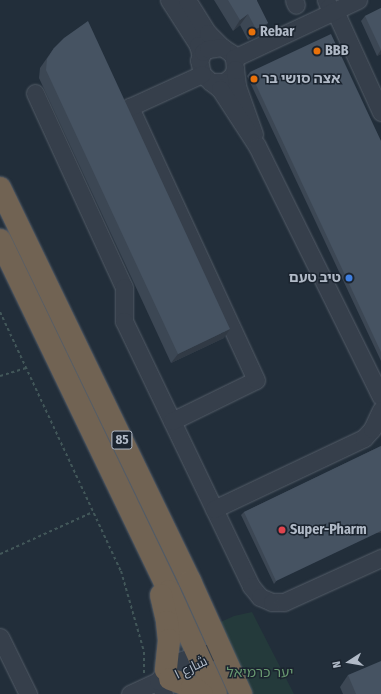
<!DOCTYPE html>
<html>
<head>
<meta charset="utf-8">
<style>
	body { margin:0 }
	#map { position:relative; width:381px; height:694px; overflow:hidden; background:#222e3a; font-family:"Fira Sans Condensed",Cairo,"Noto Sans Hebrew",sans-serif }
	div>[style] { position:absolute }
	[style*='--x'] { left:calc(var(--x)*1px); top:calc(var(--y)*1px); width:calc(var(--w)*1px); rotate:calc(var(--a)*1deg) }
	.green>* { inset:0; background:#243a3b }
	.path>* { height:2px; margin-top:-1px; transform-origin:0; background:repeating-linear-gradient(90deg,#425759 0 3px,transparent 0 6px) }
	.roads { filter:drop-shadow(0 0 1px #545d68) drop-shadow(0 0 1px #545d68) }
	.minor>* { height:17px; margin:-8.5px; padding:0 8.5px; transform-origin:8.5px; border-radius:8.5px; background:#363f4b }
	.highway>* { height:22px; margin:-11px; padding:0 11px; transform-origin:11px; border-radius:11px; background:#716353 }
	.wall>* { inset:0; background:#3c4754 }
	.shaded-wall>* { inset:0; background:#313a45; transform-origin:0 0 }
	.building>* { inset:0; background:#465362 }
	.dots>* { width:11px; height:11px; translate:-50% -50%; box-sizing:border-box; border:2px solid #1b242f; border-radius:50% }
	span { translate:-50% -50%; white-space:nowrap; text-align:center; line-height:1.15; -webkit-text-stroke:3px #1b242f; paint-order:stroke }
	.shield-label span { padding:1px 3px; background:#1b242f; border:1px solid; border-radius:3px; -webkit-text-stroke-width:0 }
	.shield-label { font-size:13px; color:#b1bac7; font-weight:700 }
	.poi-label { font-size:14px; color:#b1bac7; font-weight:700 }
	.left { translate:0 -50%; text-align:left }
	.right { translate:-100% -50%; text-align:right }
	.street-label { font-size:14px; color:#b1bac7 }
	.park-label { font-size:14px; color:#689870 }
	.north { position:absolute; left:329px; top:642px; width:40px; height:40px; -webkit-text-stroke:3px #1b242f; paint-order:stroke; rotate:258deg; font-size:11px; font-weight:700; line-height:16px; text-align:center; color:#b1bac7 }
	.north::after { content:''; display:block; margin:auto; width:14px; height:18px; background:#b1bac7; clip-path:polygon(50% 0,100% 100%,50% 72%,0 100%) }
</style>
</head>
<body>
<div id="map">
	<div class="green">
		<i style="clip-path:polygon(252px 612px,294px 694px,248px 694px,216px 624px,234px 616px)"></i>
	</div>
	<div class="path">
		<i style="--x:0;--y:312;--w:286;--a:65"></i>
		<i style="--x:121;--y:571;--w:84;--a:74.1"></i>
		<i style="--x:144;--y:652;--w:21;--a:90"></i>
		<i style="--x:0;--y:376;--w:28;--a:-17"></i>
		<i style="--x:0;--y:554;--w:102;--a:-24.3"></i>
	</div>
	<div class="roads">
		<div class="minor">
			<i style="--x:169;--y:0;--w:54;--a:57.2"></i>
			<i style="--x:198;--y:45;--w:12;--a:76"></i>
			<i style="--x:187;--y:0;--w:39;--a:58"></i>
			<i style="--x:208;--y:33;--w:20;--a:45"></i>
			<i style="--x:222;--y:47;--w:11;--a:34"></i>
			<i style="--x:231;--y:53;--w:6;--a:59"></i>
			<i style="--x:234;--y:58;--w:11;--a:85"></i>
			<i style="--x:235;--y:69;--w:8;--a:113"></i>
			<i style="--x:232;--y:76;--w:10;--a:143"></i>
			<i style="--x:224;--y:82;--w:13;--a:180"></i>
			<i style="--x:211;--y:82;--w:12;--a:-138"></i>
			<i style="--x:202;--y:74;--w:14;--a:-102"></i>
			<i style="--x:199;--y:60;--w:9;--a:-63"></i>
			<i style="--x:203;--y:52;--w:6;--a:-31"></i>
			<i style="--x:208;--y:49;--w:14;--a:-8"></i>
			<i style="--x:294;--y:0;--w:5;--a:68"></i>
			<i style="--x:326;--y:0;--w:8;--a:67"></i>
			<i style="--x:329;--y:7;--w:7;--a:34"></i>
			<i style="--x:335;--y:11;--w:111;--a:65.5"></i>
			<i style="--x:234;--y:58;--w:137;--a:-25.1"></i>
			<i style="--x:235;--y:69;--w:17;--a:83"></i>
			<i style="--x:237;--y:86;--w:51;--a:70.5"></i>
			<i style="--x:211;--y:82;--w:11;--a:38"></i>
			<i style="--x:220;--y:89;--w:68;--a:57"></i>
			<i style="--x:257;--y:146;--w:280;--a:63.7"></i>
			<i style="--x:35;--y:93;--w:213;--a:65.4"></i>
			<i style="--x:124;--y:287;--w:34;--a:90"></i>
			<i style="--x:124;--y:321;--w:294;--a:64.4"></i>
			<i style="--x:251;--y:586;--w:14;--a:51"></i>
			<i style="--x:260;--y:597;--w:13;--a:23"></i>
			<i style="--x:272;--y:602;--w:12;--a:0"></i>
			<i style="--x:284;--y:602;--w:107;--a:-24.4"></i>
			<i style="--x:172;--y:421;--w:93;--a:-26"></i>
			<i style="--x:256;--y:380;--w:301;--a:-114.8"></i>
			<i style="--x:130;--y:107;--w:79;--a:-24.6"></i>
			<i style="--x:214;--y:509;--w:166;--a:-25.3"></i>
			<i style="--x:364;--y:438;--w:12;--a:-48"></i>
			<i style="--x:372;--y:429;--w:21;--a:-65"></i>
			<i style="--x:0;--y:637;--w:64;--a:63.8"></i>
			<i style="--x:158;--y:681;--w:14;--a:65"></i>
			<i style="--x:130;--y:694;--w:31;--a:-25"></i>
			<i style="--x:158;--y:681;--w:14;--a:-54"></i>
			<i style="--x:166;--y:670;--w:17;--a:-33"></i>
			<i style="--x:180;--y:661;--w:19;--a:-21"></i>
			<i style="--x:198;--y:654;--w:24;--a:-7"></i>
		</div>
		<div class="highway">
			<i style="--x:0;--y:188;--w:437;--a:64.2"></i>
			<i style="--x:190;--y:581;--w:124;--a:65.7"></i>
			<i style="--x:0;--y:240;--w:390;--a:64.3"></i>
			<i style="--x:169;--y:591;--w:113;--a:65.5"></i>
			<i style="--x:161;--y:595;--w:28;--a:77"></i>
			<i style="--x:167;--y:622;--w:18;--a:84"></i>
			<i style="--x:169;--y:640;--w:30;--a:96"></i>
			<i style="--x:170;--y:679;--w:23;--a:20"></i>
			<i style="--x:192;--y:687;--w:12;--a:35"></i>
		</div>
	</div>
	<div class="wall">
		<i style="clip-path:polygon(214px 0,257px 0,257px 1px,268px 23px,260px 34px,248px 40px,240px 25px,233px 31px)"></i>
		<i style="clip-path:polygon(381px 8px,381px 54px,377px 56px,361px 21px,365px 16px)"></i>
		<i style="clip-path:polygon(54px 48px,224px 338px,171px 363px,39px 78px,40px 68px)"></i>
		<i style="clip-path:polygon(250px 72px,381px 141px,381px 361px,247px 76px)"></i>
		<i style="clip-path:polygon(381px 446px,274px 584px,241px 515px,244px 512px)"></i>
		<i style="clip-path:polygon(348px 675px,381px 694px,343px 694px,340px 687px)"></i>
	</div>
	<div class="shaded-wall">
		<i style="clip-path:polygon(248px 14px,240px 25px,233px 31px,240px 20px)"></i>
		<i style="clip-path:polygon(268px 23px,260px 34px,248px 40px,256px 29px)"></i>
		<i style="clip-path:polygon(381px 50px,381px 54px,377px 56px)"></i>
		<i style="clip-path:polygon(230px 329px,224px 338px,171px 363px,178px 354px)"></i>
		<i style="left:381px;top:531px;width:2px;height:116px;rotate:90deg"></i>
	</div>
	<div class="building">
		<i style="clip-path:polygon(228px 0,257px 0,257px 1px,268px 23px,256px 29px,248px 14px,240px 20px)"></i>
		<i style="clip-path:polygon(381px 8px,381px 50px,365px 16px)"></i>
		<i style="clip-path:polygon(88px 21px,230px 329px,178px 354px,46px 70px,47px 59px,54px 48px,64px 38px)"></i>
		<i style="clip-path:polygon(331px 34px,381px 141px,381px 352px,250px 72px)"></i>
		<i style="clip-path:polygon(381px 446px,381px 531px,276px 581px,244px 512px)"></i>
		<i style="clip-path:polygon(381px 661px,381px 694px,356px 694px,348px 675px)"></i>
	</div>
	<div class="dots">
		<i style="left:252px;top:32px;background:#e8710a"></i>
		<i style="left:317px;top:51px;background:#e8710a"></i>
		<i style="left:254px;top:79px;background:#e8710a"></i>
		<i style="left:349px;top:278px;background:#3f7fe0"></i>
		<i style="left:282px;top:530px;background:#e0444e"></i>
	</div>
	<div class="shield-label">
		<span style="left:122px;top:440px">85</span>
	</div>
	<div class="poi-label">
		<span class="left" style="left:260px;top:32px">Rebar</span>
		<span class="left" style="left:325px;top:51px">BBB</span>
		<span class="left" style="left:262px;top:79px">אצה סושי בר</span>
		<span class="right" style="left:341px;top:278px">טיב טעם</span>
		<span class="left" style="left:290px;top:530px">Super-Pharm</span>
	</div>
	<div class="street-label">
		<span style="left:191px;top:668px;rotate:-26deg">شارع ١</span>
	</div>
	<div class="park-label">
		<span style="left:260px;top:673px">יער כרמיאל</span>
	</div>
	<div class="north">N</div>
</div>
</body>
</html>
